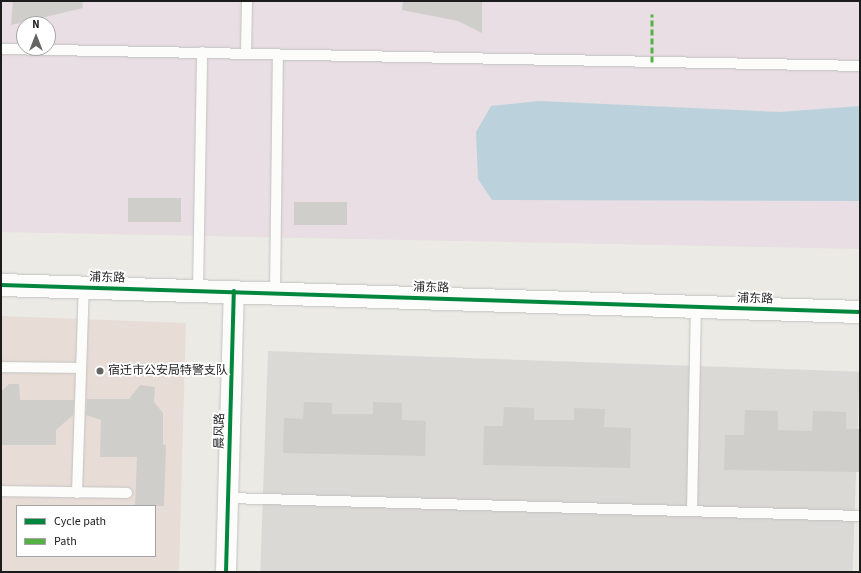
<!DOCTYPE html>
<html>
<head>
<meta charset="utf-8">
<style>
	body { margin:0 }
	#map { position:relative; width:861px; height:573px; overflow:hidden; background:#ebeae5; font-family:"Source Sans 3","Noto Sans SC",sans-serif }
	div>[style] { position:absolute }
	[style*='--x'] { left:calc(var(--x)*1px); top:calc(var(--y)*1px); width:calc(var(--w)*1px); rotate:calc(var(--a)*1deg) }
	.residential>* { inset:0; background:#dad9d6; transform-origin:0 0 }
	.commercial>* { inset:0; background:#e8dcd7 }
	.industrial>* { inset:0; background:#e8dee3 }
	.water>* { inset:0; background:#bbd2dc }
	.building>* { inset:0; background:#d0ceca; transform-origin:0 0 }
	.roads { filter:drop-shadow(0 0 1px #c3c3c1) drop-shadow(0 0 1px #c3c3c1) }
	.service>* { height:10px; margin:-5px; padding:0 5px; transform-origin:5px; border-radius:5px; background:#fcfcfb }
	.minor>* { height:20px; margin:-10px; padding:0 10px; transform-origin:10px; border-radius:10px; background:#fcfcfb }
	.tertiary>* { height:22px; margin:-11px; padding:0 11px; transform-origin:11px; border-radius:11px; background:#fcfcfb }
	.quiet>* { height:3px; margin-top:-1.5px; transform-origin:0; background:repeating-linear-gradient(90deg,#55b145 0 6px,transparent 0 9px) }
	.cycleway>* { height:4px; margin:-2px; padding:0 2px; transform-origin:2px; border-radius:2px; background:#00873e }
	.dots>* { width:11px; height:11px; translate:-50% -50%; box-sizing:border-box; border:2px solid #fff; border-radius:50% }
	span { translate:-50% -50%; white-space:nowrap; text-align:center; line-height:1.15; -webkit-text-stroke:3.5px #fff; paint-order:stroke }
	.street-label { font-size:12px; color:#1c1c1c }
	.poi-label { font-size:12px; color:#1c1c1c }
	.left { translate:0 -50%; text-align:left }
	.frame { position:absolute; inset:0; border:2px solid #1c1c1c; pointer-events:none }
	.legend { position:absolute; left:16px; top:505px; width:140px; height:52px; box-sizing:border-box; background:#fff; border:1px solid #a4a4a4; margin:0; padding:5px 7px; list-style:none; font-size:12px; color:#1c1c1c }
	.legend li { display:flex; align-items:center; gap:8px; height:20px }
	.legend b { width:20px; border:1px solid #a4a4a4 }
	.north { position:absolute; left:16px; top:16px; width:40px; height:40px; box-sizing:border-box; background:#fff; border:1px solid #a4a4a4; border-radius:50%; rotate:0deg; font-size:11px; font-weight:700; line-height:16px; text-align:center; color:#1c1c1c }
	.north::after { content:''; display:block; margin:auto; width:14px; height:18px; background:#646462; clip-path:polygon(50% 0,100% 100%,50% 72%,0 100%) }
</style>
</head>
<body>
<div id="map">
	<div class="residential">
		<i style="left:268px;top:351px;width:592px;height:221px;rotate:2deg"></i>
	</div>
	<div class="commercial">
		<i style="clip-path:polygon(evenodd,1px 316px,186px 323px,179px 572px,1px 572px,1px 316px,17px 506px,155px 506px,155px 556px,17px 556px,17px 506px)"></i>
	</div>
	<div class="industrial">
		<i style="clip-path:polygon(evenodd,1px 1px,860px 1px,860px 249px,1px 232px,1px 1px,24px 24px,48px 24px,48px 48px,24px 48px,24px 24px)"></i>
	</div>
	<div class="water">
		<i style="clip-path:polygon(539px 101px,780px 112px,860px 106px,860px 201px,492px 200px,478px 179px,476px 132px,491px 106px)"></i>
	</div>
	<div class="building">
		<i style="clip-path:polygon(13px 1px,82px 1px,83px 8px,11px 25px)"></i>
		<i style="clip-path:polygon(403px 1px,482px 1px,482px 33px,458px 21px,402px 10px)"></i>
		<i style="left:128px;top:198px;width:53px;height:24px"></i>
		<i style="left:294px;top:202px;width:53px;height:23px"></i>
		<i style="clip-path:polygon(9px 384px,19px 384px,20px 400px,74px 400px,73px 415px,56px 430px,56px 445px,2px 445px,1px 392px)"></i>
		<i style="clip-path:polygon(140px 385px,155px 387px,154px 402px,163px 413px,163px 444px,166px 445px,164px 506px,135px 506px,137px 457px,100px 457px,101px 420px,86px 415px,87px 399px,129px 399px)"></i>
		<i style="clip-path:polygon(304px 402px,332px 403px,332px 414px,373px 414px,373px 402px,402px 403px,402px 420px,426px 421px,425px 456px,283px 453px,284px 418px,303px 419px)"></i>
		<i style="clip-path:polygon(504px 407px,534px 408px,534px 420px,574px 420px,574px 408px,605px 409px,604px 427px,631px 428px,630px 468px,483px 465px,484px 426px,503px 426px)"></i>
		<i style="clip-path:polygon(745px 410px,778px 411px,778px 430px,812px 431px,813px 411px,846px 412px,846px 429px,860px 429px,860px 472px,724px 470px,725px 435px,744px 435px)"></i>
	</div>
	<div class="roads">
		<div class="service">
			<i style="--x:1;--y:49;--w:859;--a:1.13"></i>
			<i style="--x:246;--y:53;--w:52;--a:-88.9"></i>
			<i style="--x:198;--y:290;--w:238;--a:-89"></i>
			<i style="--x:275;--y:293;--w:239;--a:-89.3"></i>
			<i style="--x:1;--y:367;--w:80;--a:0.7"></i>
			<i style="--x:1;--y:491;--w:126;--a:0.9"></i>
			<i style="--x:77;--y:493;--w:206;--a:-88.1"></i>
			<i style="--x:228;--y:498;--w:632;--a:1.63"></i>
			<i style="--x:692;--y:511;--w:204;--a:-88.9"></i>
		</div>
		<div class="minor">
			<i style="--x:226;--y:572;--w:281;--a:-88.4"></i>
		</div>
		<div class="tertiary">
			<i style="--x:1;--y:285;--w:859;--a:1.8"></i>
		</div>
	</div>
	<div class="quiet">
		<i style="--x:652;--y:62;--w:48;--a:-90"></i>
	</div>
	<div class="cycleway">
		<i style="--x:1;--y:285;--w:859;--a:1.8"></i>
		<i style="--x:226;--y:572;--w:281;--a:-88.4"></i>
	</div>
	<div class="dots">
		<i style="left:100px;top:371px;background:#646462"></i>
	</div>
	<div class="street-label">
		<span style="left:107px;top:278px;rotate:2deg">浦东路</span>
		<span style="left:431px;top:288px;rotate:2deg">浦东路</span>
		<span style="left:755px;top:299px;rotate:2deg">浦东路</span>
		<span style="left:220px;top:431px;rotate:-89deg">晨风路</span>
	</div>
	<div class="poi-label">
		<span class="left" style="left:108px;top:371px">宿迁市公安局特警支队</span>
	</div>
	<div class="frame"></div>
	<ul class="legend">
	<li><b style="height:5px;background:#00873e"></b>Cycle path</li>
	<li><b style="height:5px;background:#55b145"></b>Path</li>
	</ul>
	<div class="north">N</div>
</div>
</body>
</html>
